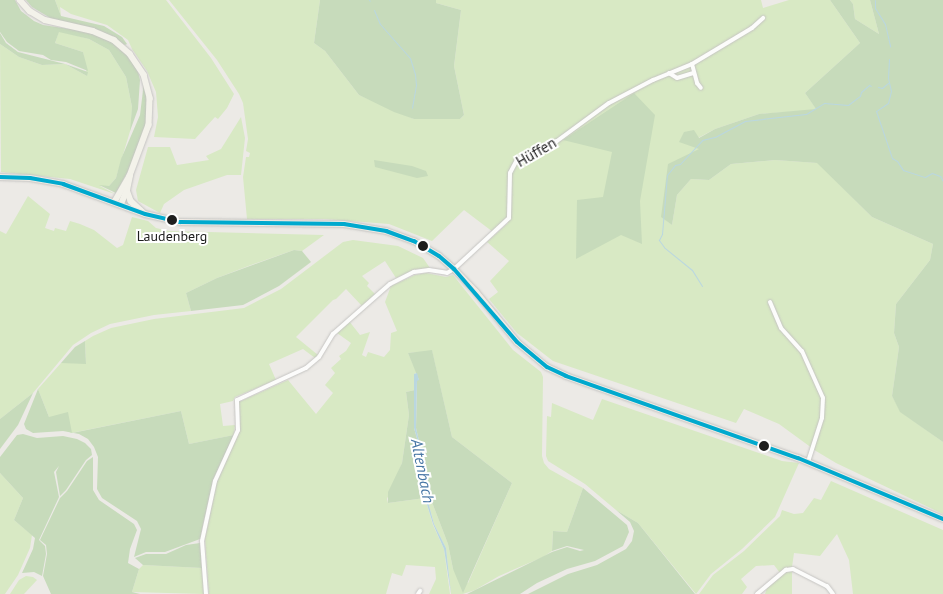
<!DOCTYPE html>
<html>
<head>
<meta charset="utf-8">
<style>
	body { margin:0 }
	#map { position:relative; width:943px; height:594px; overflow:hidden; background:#eceae6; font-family:"PT Sans",sans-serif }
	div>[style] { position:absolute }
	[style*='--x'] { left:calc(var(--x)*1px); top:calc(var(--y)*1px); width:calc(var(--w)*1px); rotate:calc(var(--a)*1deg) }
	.grass>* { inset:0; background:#d8e9c4 }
	.forest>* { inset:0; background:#c7dbbb }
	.water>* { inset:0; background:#bad7e0 }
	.stream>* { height:1px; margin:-0.5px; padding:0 0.5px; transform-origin:0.5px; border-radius:0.5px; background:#bad7e0 }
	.roads { filter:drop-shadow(0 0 1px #c5c4c2) drop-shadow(0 0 1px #c5c4c2) }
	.street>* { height:4px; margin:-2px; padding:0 2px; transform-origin:2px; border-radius:2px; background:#fcfcfb }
	.secondary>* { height:5.5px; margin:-2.75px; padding:0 2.75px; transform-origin:2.75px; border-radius:2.75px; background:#f3f2ea }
	.primary>* { height:6px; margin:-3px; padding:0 3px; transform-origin:3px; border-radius:3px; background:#f0ebe4 }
	.bus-1>* { height:4px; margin:-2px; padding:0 2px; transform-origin:2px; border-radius:2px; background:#00a9ce }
	.dots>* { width:14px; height:14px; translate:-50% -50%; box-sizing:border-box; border:2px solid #fff; border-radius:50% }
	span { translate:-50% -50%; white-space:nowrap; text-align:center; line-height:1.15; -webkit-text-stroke:4px #fff; paint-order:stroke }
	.bus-label { font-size:14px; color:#1e1e1e }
	.street-label { font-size:15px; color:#1e1e1e }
	.water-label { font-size:16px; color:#4776a5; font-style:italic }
</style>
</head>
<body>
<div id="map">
	<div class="grass">
		<i style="clip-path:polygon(55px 0,166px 0,211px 58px,234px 94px,227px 108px,218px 119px,215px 117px,195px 139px,154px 137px,158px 117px,156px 92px,147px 71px,132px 49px,128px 40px,107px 25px,71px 14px,60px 7px,61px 16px)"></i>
		<i style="clip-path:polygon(169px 0,320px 0,314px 43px,325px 51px,359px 95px,414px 119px,460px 119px,464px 115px,454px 66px,461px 10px,436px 3px,436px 0,761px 0,763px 8px,789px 0,830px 0,860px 43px,805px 93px,817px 110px,759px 114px,715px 129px,698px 138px,699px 149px,662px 217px,672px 225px,677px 195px,691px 179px,709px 180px,731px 164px,775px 160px,818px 163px,872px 217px,933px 244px,930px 260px,896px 304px,894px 333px,899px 347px,892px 396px,901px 412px,943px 442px,943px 514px,836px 463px,816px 451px,779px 424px,744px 409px,736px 423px,553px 361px,517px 333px,489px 299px,498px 292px,490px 281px,509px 261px,487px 242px,508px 223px,505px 221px,493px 232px,464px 210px,432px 241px,389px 224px,325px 219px,247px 219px,243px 177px,246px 157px,249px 157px,250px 153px,246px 151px,248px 139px,243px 103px,239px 94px,217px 60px)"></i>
		<i style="clip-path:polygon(850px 0,870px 0,879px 34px,855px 19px,853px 4px)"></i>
		<i style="clip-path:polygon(59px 31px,89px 39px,109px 50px,126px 77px,132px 107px,131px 128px,116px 178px,109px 186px,100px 186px,115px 194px,70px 179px,1px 172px,0 44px,19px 57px,42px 65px,65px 64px,87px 76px,83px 52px,55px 43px)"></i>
		<i style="clip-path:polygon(241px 117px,245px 138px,241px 175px,227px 175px,184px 190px,164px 204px,160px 213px,138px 201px,136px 190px,148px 147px,170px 147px,177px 165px,209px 160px,206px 156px,221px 149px)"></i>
		<i style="clip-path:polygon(28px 196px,50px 214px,45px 228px,54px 231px,55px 228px,66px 231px,70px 221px,80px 224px,94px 230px,117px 248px,123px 245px,132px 217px,148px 221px,156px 228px,169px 231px,324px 235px,302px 251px,294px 250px,251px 265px,217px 278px,186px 293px,191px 311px,154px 315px,110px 324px,91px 333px,73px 345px,33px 393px,0 419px,0 231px,6px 234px)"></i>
		<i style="clip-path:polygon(353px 240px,398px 246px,423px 258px,430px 268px,419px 269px,396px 278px,385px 261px,362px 276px,369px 283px,367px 286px,375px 294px,362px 306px,346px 289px,336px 299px,333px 300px,296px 337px,318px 355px,315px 358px,303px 349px,269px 364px,276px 380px,235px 397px,233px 401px,220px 404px,223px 426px,235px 425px,234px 435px,189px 444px,181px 411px,71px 433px,49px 417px,38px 389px,61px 363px,86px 363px,85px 341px,93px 336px,111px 328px,154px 319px,244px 308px,281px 289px,343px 242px)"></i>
		<i style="clip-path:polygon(426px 273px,446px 277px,453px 275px,513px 350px,541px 372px,543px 377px,542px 456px,544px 463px,549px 469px,583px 488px,567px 532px,553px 531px,552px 551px,543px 557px,499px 576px,475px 590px,463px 594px,451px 594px,446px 548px,434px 524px,427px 498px,430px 497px,448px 544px,453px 569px,468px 583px,512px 483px,452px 437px,432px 351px,408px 353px,417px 373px,414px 374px,415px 390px,406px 392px,409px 415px,402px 463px,387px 499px,388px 503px,425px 498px,433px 525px,444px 549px,450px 594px,429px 594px,436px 579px,435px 567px,406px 565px,402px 576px,392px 573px,386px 594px,209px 594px,205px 539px,217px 482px,240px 430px,239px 402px,288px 380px,316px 414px,333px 393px,325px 385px,335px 373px,331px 368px,341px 359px,339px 356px,346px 351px,351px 343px,337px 333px,349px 321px,360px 335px,370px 332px,362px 355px,366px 357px,368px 352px,384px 357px,390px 350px,391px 333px,397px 331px,385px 302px,391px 286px,415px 275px)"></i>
		<i style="clip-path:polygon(602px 399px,782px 461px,799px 463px,775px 517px,742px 549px,711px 574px,696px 594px,638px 523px,616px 510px,585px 484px,548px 461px,546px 456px,547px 416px,551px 417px,552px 403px,593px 420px)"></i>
		<i style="clip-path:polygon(0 473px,23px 498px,14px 520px,32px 535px,30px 548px,18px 575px,5px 594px,0 594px)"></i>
		<i style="clip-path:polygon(831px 481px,943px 530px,943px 594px,853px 594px,849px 560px,837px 534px,820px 556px,794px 553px,792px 567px,780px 573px,774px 565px,756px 566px,741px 579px,747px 587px,742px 594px,699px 594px,713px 575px,744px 551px,780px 516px,782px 510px,794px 514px,803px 513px,814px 498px,821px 500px)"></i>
		<i style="clip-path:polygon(143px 565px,202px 568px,204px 594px,132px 592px,139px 569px)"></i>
		<i style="clip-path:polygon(792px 571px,792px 594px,765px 594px,767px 588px,784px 573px)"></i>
		<i style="clip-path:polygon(26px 576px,33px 577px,37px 580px,24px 594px,10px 594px,19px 580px)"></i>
	</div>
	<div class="forest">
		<i style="clip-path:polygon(0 0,15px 0,21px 11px,34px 21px,43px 25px,90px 32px,113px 43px,128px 56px,137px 67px,140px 80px,138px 109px,130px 131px,132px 107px,126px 77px,109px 50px,89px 39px,59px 32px,55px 43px,83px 52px,88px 71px,66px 62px,51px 60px,43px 55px,19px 51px,7px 42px,0 32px)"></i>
		<i style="clip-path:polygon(26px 0,55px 0,61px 16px,104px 26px,122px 37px,127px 44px,125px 45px,101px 31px,52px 19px,32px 7px)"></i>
		<i style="clip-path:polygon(320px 0,436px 0,436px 3px,461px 10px,454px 66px,464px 115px,460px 119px,414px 119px,394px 112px,359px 95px,325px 51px,314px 43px)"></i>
		<i style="clip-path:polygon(830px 0,850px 0,853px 4px,855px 19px,879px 34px,870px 0,943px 0,943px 442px,900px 412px,892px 396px,899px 347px,894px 333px,896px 304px,930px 260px,933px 244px,872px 217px,817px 163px,775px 160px,731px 164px,709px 180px,691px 179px,677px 195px,672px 225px,661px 217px,668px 164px,699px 149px,679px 142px,684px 132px,694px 130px,699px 138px,715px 129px,759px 114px,816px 109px,805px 93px,860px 43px)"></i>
		<i style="clip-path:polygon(0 33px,6px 43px,18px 52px,65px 64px,88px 72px,87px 76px,65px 64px,42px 65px,19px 57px,0 44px)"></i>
		<i style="clip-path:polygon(144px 82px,148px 98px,147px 124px,133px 162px,116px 193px,99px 185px,109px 186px,116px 178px,121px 159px,140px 115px)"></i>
		<i style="clip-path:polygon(634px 93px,655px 115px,640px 201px,642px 244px,621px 235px,576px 259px,577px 200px,603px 197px,612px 152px,563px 140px)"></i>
		<i style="clip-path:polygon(374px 160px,412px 166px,426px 171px,428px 176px,417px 178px,375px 167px)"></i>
		<i style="clip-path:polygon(294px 250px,302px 251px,311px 262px,279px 286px,243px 305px,191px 311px,186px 293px,217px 278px)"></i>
		<i style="clip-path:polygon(85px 341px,86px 364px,61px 363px,75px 347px)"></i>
		<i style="clip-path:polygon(432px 350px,452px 437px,512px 483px,463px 593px,453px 569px,448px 544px,430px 497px,427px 498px,419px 441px,416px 428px,417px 380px,419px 380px,408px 353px)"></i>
		<i style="clip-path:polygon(38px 389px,49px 417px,68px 412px,72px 433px,181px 411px,189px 444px,234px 435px,213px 480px,200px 539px,165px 552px,146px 552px,134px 557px,141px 529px,137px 521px,102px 498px,97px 489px,98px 457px,94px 447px,88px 439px,79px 434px,63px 431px,33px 433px,26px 429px,24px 424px)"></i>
		<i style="clip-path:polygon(415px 390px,414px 428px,418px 442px,425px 498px,388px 503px,388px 492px,402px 463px,409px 415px,406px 392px)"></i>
		<i style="clip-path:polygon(33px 393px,18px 425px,0 449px,0 419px)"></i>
		<i style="clip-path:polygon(23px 434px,37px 438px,63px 436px,77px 439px,85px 443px,91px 449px,92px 455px,86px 460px,66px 490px,60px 496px,56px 472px,59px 466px,54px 472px,59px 497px,39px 540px,45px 546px,46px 554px,42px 576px,34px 572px,22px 573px,33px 549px,35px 538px,14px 520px,23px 498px,0 473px,0 457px,17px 435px)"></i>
		<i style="clip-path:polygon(93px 457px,93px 490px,99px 500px,134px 524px,137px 530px,130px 549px,128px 563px,139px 569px,132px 592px,140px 594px,51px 594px,43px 576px,47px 554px,46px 545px,40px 540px,60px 498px,67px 491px,87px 461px)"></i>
		<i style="clip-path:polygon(583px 488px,627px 525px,629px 532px,623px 546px,595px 561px,567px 569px,537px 583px,520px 594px,467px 594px,552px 552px,567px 547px,580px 551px,584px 550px,567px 546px,552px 551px,553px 531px,567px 532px)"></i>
		<i style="clip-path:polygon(616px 510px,638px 523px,695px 594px,528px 594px,568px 574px,597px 565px,626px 549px,632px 541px,634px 531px,630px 522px)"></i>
		<i style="clip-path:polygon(200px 543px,202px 568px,143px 565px,135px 558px,146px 554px,166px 554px,186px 545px)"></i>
	</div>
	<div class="water">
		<i style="clip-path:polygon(417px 373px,419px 380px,417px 381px,416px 428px,419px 441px,427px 498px,434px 524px,446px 548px,451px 594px,444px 549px,433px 524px,425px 498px,418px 442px,414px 428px,414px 374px)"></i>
	</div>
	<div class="stream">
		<i style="--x:369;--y:0;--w:1;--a:45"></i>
		<i style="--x:875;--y:0;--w:8;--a:90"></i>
		<i style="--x:875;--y:8;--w:19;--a:58"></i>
		<i style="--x:885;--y:24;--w:23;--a:77"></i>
		<i style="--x:374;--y:10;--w:15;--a:67"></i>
		<i style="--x:380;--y:24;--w:45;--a:48.6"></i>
		<i style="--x:410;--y:58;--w:17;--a:73"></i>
		<i style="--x:415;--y:74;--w:11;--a:85"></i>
		<i style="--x:416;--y:85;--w:23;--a:100"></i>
		<i style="--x:889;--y:59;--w:19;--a:93"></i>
		<i style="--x:888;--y:78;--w:13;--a:77"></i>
		<i style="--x:891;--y:91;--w:12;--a:104"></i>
		<i style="--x:888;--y:103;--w:14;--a:146"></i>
		<i style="--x:876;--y:111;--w:50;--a:71.2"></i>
		<i style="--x:892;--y:158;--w:6;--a:31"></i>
		<i style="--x:897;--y:161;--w:11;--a:56"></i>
		<i style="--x:903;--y:170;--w:23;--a:18"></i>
		<i style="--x:925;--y:177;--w:8;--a:-30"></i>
		<i style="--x:932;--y:173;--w:9;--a:21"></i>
		<i style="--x:940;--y:176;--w:6;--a:59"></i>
		<i style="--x:878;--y:87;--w:4;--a:14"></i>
		<i style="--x:882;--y:88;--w:8;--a:-40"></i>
		<i style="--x:702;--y:286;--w:19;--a:-122"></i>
		<i style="--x:692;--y:270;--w:36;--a:-141"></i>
		<i style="--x:664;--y:247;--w:9;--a:-126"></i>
		<i style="--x:659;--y:240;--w:7;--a:-63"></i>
		<i style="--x:662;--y:234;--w:59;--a:-85.2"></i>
		<i style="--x:667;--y:175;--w:13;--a:-51"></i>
		<i style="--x:675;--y:165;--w:5;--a:-11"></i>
		<i style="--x:680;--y:164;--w:33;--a:-47"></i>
		<i style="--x:702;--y:140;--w:13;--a:-13"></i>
		<i style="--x:715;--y:137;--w:34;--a:-28"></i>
		<i style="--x:745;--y:121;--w:61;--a:-6.5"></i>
		<i style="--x:806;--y:114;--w:21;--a:-31"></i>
		<i style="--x:824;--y:103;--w:24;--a:5"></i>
		<i style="--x:848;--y:105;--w:15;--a:-37"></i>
		<i style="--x:860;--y:96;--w:4;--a:-76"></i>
		<i style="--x:861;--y:92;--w:11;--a:-41"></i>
		<i style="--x:869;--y:85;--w:2;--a:27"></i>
	</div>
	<div class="roads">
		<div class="street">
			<i style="--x:692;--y:64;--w:20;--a:75"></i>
			<i style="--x:697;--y:83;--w:6;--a:51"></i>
			<i style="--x:669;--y:73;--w:9;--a:32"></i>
			<i style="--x:677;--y:78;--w:17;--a:-17"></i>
			<i style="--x:770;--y:302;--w:28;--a:67"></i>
			<i style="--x:781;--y:328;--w:31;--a:48"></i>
			<i style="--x:802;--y:351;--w:51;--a:65.9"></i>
			<i style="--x:823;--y:398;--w:20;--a:93"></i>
			<i style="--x:822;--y:418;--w:46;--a:107.7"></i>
			<i style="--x:206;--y:594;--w:53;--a:-94.3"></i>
			<i style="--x:202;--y:541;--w:61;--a:-77.8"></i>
			<i style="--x:215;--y:481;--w:56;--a:-65.7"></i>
			<i style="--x:238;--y:430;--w:30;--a:-92"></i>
			<i style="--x:237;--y:400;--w:76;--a:-24.9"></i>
			<i style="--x:306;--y:368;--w:17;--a:-40"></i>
			<i style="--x:319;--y:357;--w:27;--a:-59"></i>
			<i style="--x:333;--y:334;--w:76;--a:-41.3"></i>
			<i style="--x:390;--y:284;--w:27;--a:-27"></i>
			<i style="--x:414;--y:272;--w:15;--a:-8"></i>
			<i style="--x:429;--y:270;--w:18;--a:9"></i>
			<i style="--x:447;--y:273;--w:8;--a:-30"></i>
			<i style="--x:454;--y:269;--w:75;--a:-42.8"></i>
			<i style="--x:509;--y:218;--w:45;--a:-88.7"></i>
			<i style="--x:510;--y:173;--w:15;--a:-62"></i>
			<i style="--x:517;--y:160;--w:44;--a:-25.4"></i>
			<i style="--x:557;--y:141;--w:64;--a:-36.2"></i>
			<i style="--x:609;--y:103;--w:50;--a:-27.6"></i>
			<i style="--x:653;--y:80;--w:42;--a:-22.3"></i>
			<i style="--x:692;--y:64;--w:70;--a:-31"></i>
			<i style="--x:752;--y:28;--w:15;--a:-42"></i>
			<i style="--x:418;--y:594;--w:4;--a:-56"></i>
			<i style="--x:757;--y:594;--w:38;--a:-40"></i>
			<i style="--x:786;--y:570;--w:7;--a:-8"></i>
			<i style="--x:793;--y:569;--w:38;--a:27"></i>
			<i style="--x:827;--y:586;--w:10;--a:53"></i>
		</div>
		<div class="secondary">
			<i style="--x:20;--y:0;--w:15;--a:48"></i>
			<i style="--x:30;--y:11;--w:17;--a:31"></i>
			<i style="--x:45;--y:20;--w:49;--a:12.9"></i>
			<i style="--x:93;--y:31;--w:23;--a:23"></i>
			<i style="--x:114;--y:40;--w:21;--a:41"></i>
			<i style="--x:130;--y:54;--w:25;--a:56"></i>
			<i style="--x:144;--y:75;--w:24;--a:75"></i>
			<i style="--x:150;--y:98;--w:27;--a:92"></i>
			<i style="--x:149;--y:125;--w:54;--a:110.4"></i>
			<i style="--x:130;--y:176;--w:30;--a:120"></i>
			<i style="--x:127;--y:190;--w:12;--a:70"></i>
			<i style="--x:131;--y:201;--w:16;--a:43"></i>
			<i style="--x:121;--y:204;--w:15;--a:-67"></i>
			<i style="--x:127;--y:190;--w:14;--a:-78"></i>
		</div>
		<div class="primary">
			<i style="--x:0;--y:177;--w:30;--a:2"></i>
			<i style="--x:30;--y:178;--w:34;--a:10"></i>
			<i style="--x:63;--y:184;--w:87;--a:20.1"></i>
			<i style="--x:145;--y:214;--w:36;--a:13"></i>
			<i style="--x:180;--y:222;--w:164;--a:0.7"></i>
			<i style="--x:344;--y:224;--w:43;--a:9.5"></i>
			<i style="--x:386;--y:231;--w:30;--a:20"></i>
			<i style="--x:414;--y:241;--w:29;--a:31"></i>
			<i style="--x:439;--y:256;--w:20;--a:41"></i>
			<i style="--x:454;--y:269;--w:32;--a:46"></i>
			<i style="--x:476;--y:292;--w:65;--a:50.6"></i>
			<i style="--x:517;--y:342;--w:39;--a:40"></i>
			<i style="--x:547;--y:367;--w:21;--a:25"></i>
			<i style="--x:566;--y:376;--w:246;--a:19.5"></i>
			<i style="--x:798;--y:458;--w:157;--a:22.8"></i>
		</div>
	</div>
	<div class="bus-1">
		<i style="--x:0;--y:177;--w:30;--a:2"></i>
		<i style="--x:30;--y:178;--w:34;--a:10"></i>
		<i style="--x:63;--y:184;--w:87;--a:20.1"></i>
		<i style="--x:145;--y:214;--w:36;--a:13"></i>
		<i style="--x:180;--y:222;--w:164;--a:0.7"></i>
		<i style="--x:344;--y:224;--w:43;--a:9.5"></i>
		<i style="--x:386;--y:231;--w:30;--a:20"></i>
		<i style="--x:414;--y:241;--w:29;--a:31"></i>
		<i style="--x:439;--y:256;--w:20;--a:41"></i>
		<i style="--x:454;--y:269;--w:96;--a:49.2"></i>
		<i style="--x:517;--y:342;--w:39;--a:40"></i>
		<i style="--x:547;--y:367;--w:21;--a:25"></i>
		<i style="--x:566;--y:376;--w:246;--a:19.5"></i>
		<i style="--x:798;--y:458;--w:157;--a:22.8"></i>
	</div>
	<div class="dots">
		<i style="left:172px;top:220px;background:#1e1e1e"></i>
		<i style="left:423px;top:246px;background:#1e1e1e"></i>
		<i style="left:764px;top:446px;background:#1e1e1e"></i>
	</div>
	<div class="bus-label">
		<span style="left:172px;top:236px">Laudenberg</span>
	</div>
	<div class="street-label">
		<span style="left:536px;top:152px;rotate:-30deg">Hüffen</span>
	</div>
	<div class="water-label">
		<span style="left:423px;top:471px;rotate:79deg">Altenbach</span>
	</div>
</div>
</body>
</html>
